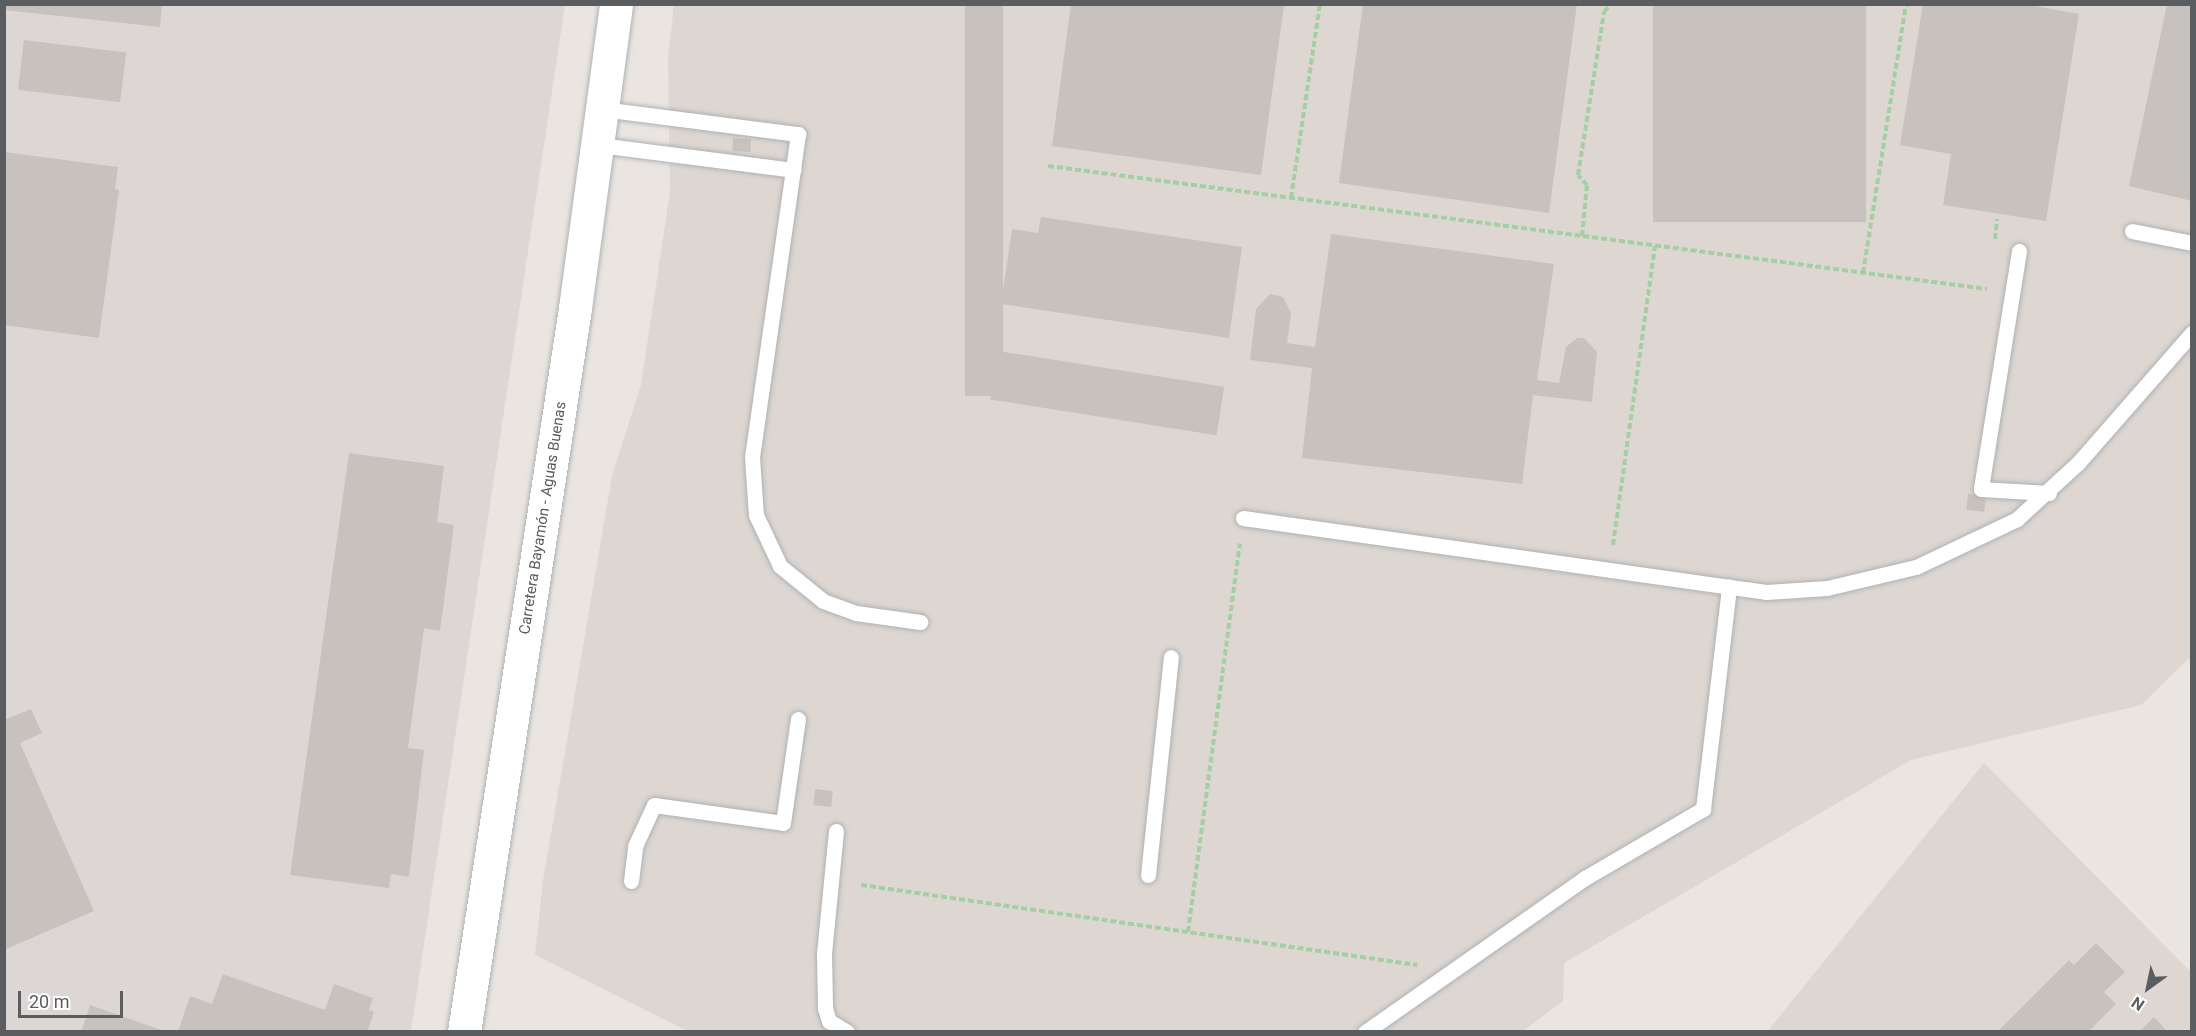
<!DOCTYPE html>
<html>
<head>
<meta charset="utf-8">
<style>
	body { margin:0 }
	#map { position:relative; width:2196px; height:1036px; overflow:hidden; background:#eae5e0; font-family:Roboto,sans-serif }
	div>[style] { position:absolute }
	[style*='--x'] { left:calc(var(--x)*1px); top:calc(var(--y)*1px); width:calc(var(--w)*1px); rotate:calc(var(--a)*1deg) }
	.industrial>* { inset:0; background:#dcd7d4 }
	.education>* { inset:0; background:#ddd6d1 }
	.building>* { inset:0; background:#c8c2be; transform-origin:0 0 }
	.path>* { height:4px; margin-top:-2px; transform-origin:0; background:repeating-linear-gradient(90deg,#a3d0a3 0 6px,transparent 0 9px) }
	.roads { filter:drop-shadow(0 0 2px #aeb2b4) drop-shadow(0 0 2px #aeb2b4) }
	.service>* { height:15px; margin:-7.5px; padding:0 7.5px; transform-origin:7.5px; border-radius:7.5px; background:#fff }
	.tertiary>* { height:33px; margin:-16.5px; padding:0 16.5px; transform-origin:16.5px; border-radius:16.5px; background:#fff }
	span { translate:-50% -50%; white-space:nowrap; text-align:center; line-height:1.15; -webkit-text-stroke:4.5px #fff; paint-order:stroke }
	.street-label { font-size:15px; color:#595d5f }
	.frame { position:absolute; inset:0; border:6px solid #595d5f; pointer-events:none }
	.north { position:absolute; left:2118px; top:958px; width:60px; height:60px; -webkit-text-stroke:4px #fff; paint-order:stroke; rotate:213deg; font-size:16px; font-weight:700; line-height:24px; text-align:center; color:#595d5f }
	.north::after { content:''; display:block; margin:auto; width:21px; height:27px; background:#595d5f; clip-path:polygon(50% 0,100% 100%,50% 72%,0 100%) }
	.scale { position:absolute; left:18px; top:991px; width:105px; height:27px; box-sizing:border-box; border:3px solid #595d5f; border-top:0; padding-left:8px; font-size:18px; line-height:21px; white-space:nowrap; color:#595d5f; -webkit-text-stroke:4px #fff; paint-order:stroke }
</style>
</head>
<body>
<div id="map">
	<div class="industrial">
		<i style="clip-path:polygon(5px 5px,565px 5px,411px 1031px,5px 1032px)"></i>
	</div>
	<div class="education">
		<i style="clip-path:polygon(674px 5px,2191px 5px,2191px 656px,2141px 705px,1911px 760px,1564px 963px,1563px 1001px,1523px 1031px,687px 1031px,535px 955px,543px 881px,612px 476px,641px 385px,670px 192px,668px 58px)"></i>
		<i style="clip-path:polygon(1984px 763px,2191px 972px,2191px 1031px,1767px 1032px)"></i>
	</div>
	<div class="building">
		<i style="clip-path:polygon(4px 4px,162px 4px,160px 27px,4px 10px)"></i>
		<i style="clip-path:polygon(1071px 4px,1284px 4px,1261px 175px,1052px 146px)"></i>
		<i style="clip-path:polygon(1363px 4px,1577px 4px,1549px 213px,1339px 183px)"></i>
		<i style="left:1653px;top:4px;width:213px;height:218px"></i>
		<i style="clip-path:polygon(1923px 4px,2023px 4px,2079px 14px,2046px 221px,1943px 205px,1951px 154px,1900px 145px)"></i>
		<i style="clip-path:polygon(2167px 4px,2192px 4px,2192px 201px,2129px 186px)"></i>
		<i style="left:965px;top:5px;width:38px;height:391px"></i>
		<i style="left:24px;top:40px;width:103px;height:50px;rotate:7deg"></i>
		<i style="left:733px;top:138px;width:18px;height:13px;rotate:3deg"></i>
		<i style="clip-path:polygon(4px 152px,118px 167px,115px 189px,119px 190px,99px 338px,4px 325px)"></i>
		<i style="clip-path:polygon(1041px 217px,1242px 247px,1229px 338px,1001px 304px,1012px 229px,1038px 233px)"></i>
		<i style="clip-path:polygon(1331px 234px,1554px 264px,1537px 380px,1559px 383px,1566px 347px,1577px 338px,1584px 338px,1597px 352px,1592px 402px,1533px 395px,1522px 484px,1302px 458px,1312px 368px,1250px 360px,1256px 309px,1270px 294px,1283px 297px,1291px 313px,1287px 343px,1315px 347px)"></i>
		<i style="left:998px;top:351px;width:229px;height:49px;rotate:9deg"></i>
		<i style="clip-path:polygon(349px 453px,444px 466px,437px 522px,454px 525px,440px 631px,424px 628px,408px 748px,424px 750px,409px 877px,391px 874px,389px 888px,290px 875px)"></i>
		<i style="left:1968px;top:494px;width:18px;height:16px;rotate:6deg"></i>
		<i style="clip-path:polygon(31px 709px,42px 733px,20px 743px,94px 911px,4px 950px,4px 720px)"></i>
		<i style="left:815px;top:789px;width:18px;height:16px;rotate:6deg"></i>
		<i style="clip-path:polygon(2096px 943px,2125px 972px,2104px 992px,2116px 1004px,2088px 1032px,1997px 1032px,2069px 960px,2074px 965px)"></i>
		<i style="clip-path:polygon(223px 974px,325px 1010px,334px 984px,373px 998px,369px 1010px,374px 1012px,367px 1032px,178px 1032px,190px 996px,212px 1004px)"></i>
		<i style="clip-path:polygon(90px 1005px,164px 1031px,164px 1032px,81px 1032px)"></i>
		<i style="clip-path:polygon(2154px 1017px,2168px 1032px,2139px 1032px)"></i>
	</div>
	<div class="path">
		<i style="--x:1048;--y:166;--w:947;--a:7.46"></i>
		<i style="--x:1291;--y:198;--w:196;--a:-81.5"></i>
		<i style="--x:1582;--y:236;--w:51;--a:-84.4"></i>
		<i style="--x:1587;--y:185;--w:13;--a:-132"></i>
		<i style="--x:1578;--y:175;--w:165;--a:-80.9"></i>
		<i style="--x:1604;--y:12;--w:11;--a:-49"></i>
		<i style="--x:1995;--y:239;--w:20;--a:-84"></i>
		<i style="--x:1863;--y:273;--w:272;--a:-80.9"></i>
		<i style="--x:1613;--y:545;--w:302;--a:-82"></i>
		<i style="--x:861;--y:885;--w:562;--a:8.19"></i>
		<i style="--x:1188;--y:932;--w:392;--a:-82.4"></i>
	</div>
	<div class="roads">
		<div class="service">
			<i style="--x:602;--y:109;--w:198;--a:7.3"></i>
			<i style="--x:798;--y:134;--w:326;--a:98.1"></i>
			<i style="--x:752;--y:457;--w:58;--a:86.1"></i>
			<i style="--x:756;--y:515;--w:56;--a:64.8"></i>
			<i style="--x:780;--y:566;--w:55;--a:39.1"></i>
			<i style="--x:823;--y:601;--w:35;--a:20"></i>
			<i style="--x:856;--y:613;--w:65;--a:8"></i>
			<i style="--x:599;--y:145;--w:196;--a:7.3"></i>
			<i style="--x:2132;--y:231;--w:61;--a:11.3"></i>
			<i style="--x:2019;--y:251;--w:241;--a:99.1"></i>
			<i style="--x:1981;--y:489;--w:68;--a:3.4"></i>
			<i style="--x:1243;--y:518;--w:528;--a:8.05"></i>
			<i style="--x:1766;--y:592;--w:61;--a:-3.8"></i>
			<i style="--x:1827;--y:588;--w:91;--a:-13.3"></i>
			<i style="--x:1916;--y:567;--w:112;--a:-25.4"></i>
			<i style="--x:2017;--y:519;--w:83;--a:-42.6"></i>
			<i style="--x:2078;--y:463;--w:173;--a:-48.8"></i>
			<i style="--x:836;--y:831;--w:124;--a:95.6"></i>
			<i style="--x:824;--y:954;--w:54;--a:88.9"></i>
			<i style="--x:825;--y:1008;--w:14;--a:73"></i>
			<i style="--x:829;--y:1021;--w:21;--a:31"></i>
			<i style="--x:1148;--y:875;--w:219;--a:-84"></i>
			<i style="--x:631;--y:881;--w:35;--a:-83"></i>
			<i style="--x:635;--y:846;--w:45;--a:-65.1"></i>
			<i style="--x:654;--y:805;--w:130;--a:7.9"></i>
			<i style="--x:783;--y:823;--w:105;--a:-81.8"></i>
			<i style="--x:1365;--y:1032;--w:269;--a:-35"></i>
			<i style="--x:1585;--y:878;--w:137;--a:-30.3"></i>
			<i style="--x:1703;--y:809;--w:224;--a:-83.3"></i>
		</div>
		<div class="tertiary">
			<i style="--x:464;--y:1032;--w:732;--a:-81.28"></i>
			<i style="--x:575;--y:308;--w:307;--a:-82.3"></i>
		</div>
	</div>
	<div class="street-label">
		<span style="left:543px;top:518px;rotate:-81deg">Carretera Bayamón - Aguas Buenas</span>
	</div>
	<div class="frame"></div>
	<div class="north">N</div>
	<div class="scale">20 m</div>
</div>
</body>
</html>
